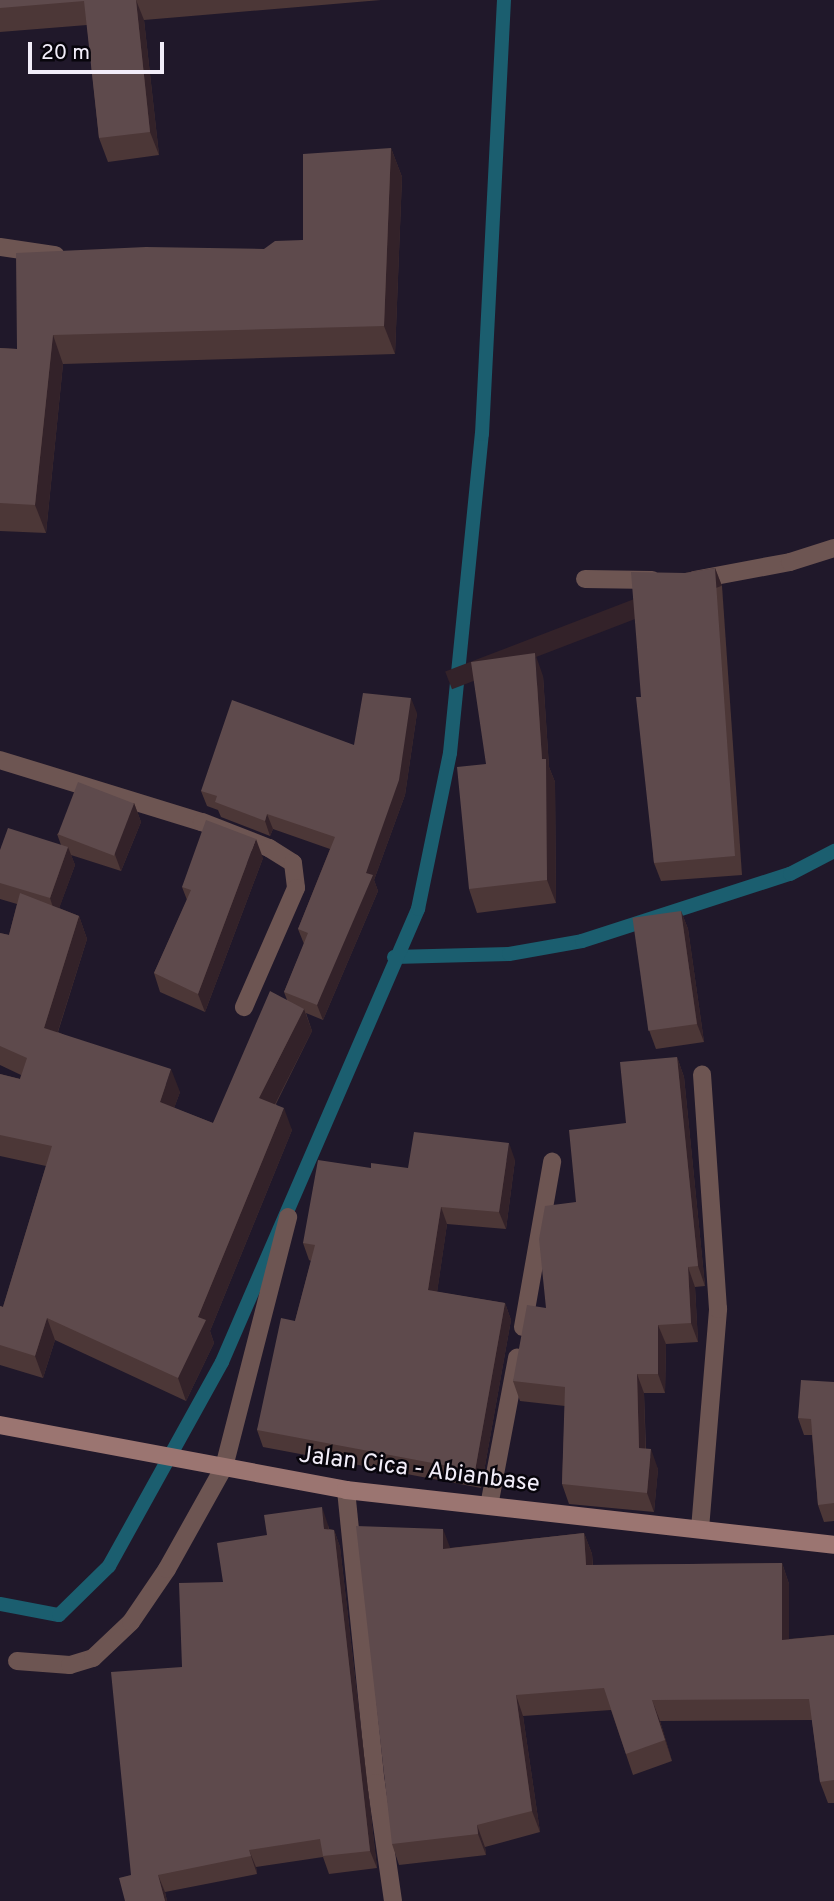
<!DOCTYPE html>
<html>
<head>
<meta charset="utf-8">
<style>
	body { margin:0 }
	#map { position:relative; width:834px; height:1901px; overflow:hidden; background:#20182a; font-family:Overpass,sans-serif }
	div>[style] { position:absolute }
	[style*='--x'] { left:calc(var(--x)*1px); top:calc(var(--y)*1px); width:calc(var(--w)*1px); rotate:calc(var(--a)*1deg) }
	.stream>* { height:14px; margin:-7px; padding:0 7px; transform-origin:7px; border-radius:7px; background:#1b5e6f }
	.street>* { height:18px; margin:-9px; padding:0 9px; transform-origin:9px; border-radius:9px; background:#6d5552 }
	.secondary>* { height:18px; margin:-9px; padding:0 9px; transform-origin:9px; border-radius:9px; background:#9b7571 }
	.wall>* { inset:0; background:#4c3737 }
	.shaded-wall>* { inset:0; background:#332229; transform-origin:0 0 }
	.building>* { inset:0; background:#5e4a4c; transform-origin:0 0 }
	span { translate:-50% -50%; white-space:nowrap; text-align:center; line-height:1.15; -webkit-text-stroke:5px #08050c; paint-order:stroke }
	.street-label { font-size:24px; color:#f2edf9 }
	.scale { position:absolute; left:28px; top:42px; width:136px; height:32px; box-sizing:border-box; border:4px solid #f2edf9; border-top:0; padding-left:9px; font-size:21px; line-height:24px; white-space:nowrap; color:#f2edf9; -webkit-text-stroke:5px #08050c; paint-order:stroke }
</style>
</head>
<body>
<div id="map">
	<div class="stream">
		<i style="--x:394;--y:957;--w:115;--a:-1.5"></i>
		<i style="--x:509;--y:954;--w:74;--a:-10.1"></i>
		<i style="--x:582;--y:941;--w:219;--a:-17.9"></i>
		<i style="--x:790;--y:874;--w:50;--a:-27.6"></i>
		<i style="--x:0;--y:1604;--w:60;--a:10.6"></i>
		<i style="--x:59;--y:1615;--w:70;--a:-44.4"></i>
		<i style="--x:109;--y:1566;--w:233;--a:-61"></i>
		<i style="--x:222;--y:1362;--w:494;--a:-66.6"></i>
		<i style="--x:418;--y:909;--w:159;--a:-78.4"></i>
		<i style="--x:450;--y:753;--w:321;--a:-84.3"></i>
		<i style="--x:482;--y:434;--w:435;--a:-87.1"></i>
	</div>
	<div class="street">
		<i style="--x:0;--y:247;--w:56;--a:8.3"></i>
		<i style="--x:585;--y:579;--w:67;--a:0.9"></i>
		<i style="--x:694;--y:580;--w:98;--a:-10.6"></i>
		<i style="--x:790;--y:562;--w:46;--a:-17.7"></i>
		<i style="--x:0;--y:760;--w:211;--a:17.1"></i>
		<i style="--x:202;--y:822;--w:72;--a:21.2"></i>
		<i style="--x:269;--y:848;--w:28;--a:32"></i>
		<i style="--x:293;--y:863;--w:25;--a:83"></i>
		<i style="--x:296;--y:888;--w:130;--a:113.6"></i>
		<i style="--x:523;--y:1327;--w:168;--a:-80"></i>
		<i style="--x:346;--y:1490;--w:295;--a:84.2"></i>
		<i style="--x:376;--y:1783;--w:119;--a:81.8"></i>
		<i style="--x:489;--y:1506;--w:151;--a:-79.3"></i>
		<i style="--x:700;--y:1529;--w:221;--a:-85.3"></i>
		<i style="--x:718;--y:1309;--w:235;--a:-93.9"></i>
		<i style="--x:17;--y:1661;--w:53;--a:4.3"></i>
		<i style="--x:70;--y:1665;--w:24;--a:-17"></i>
		<i style="--x:93;--y:1658;--w:52;--a:-43.5"></i>
		<i style="--x:131;--y:1622;--w:64;--a:-55.8"></i>
		<i style="--x:167;--y:1569;--w:117;--a:-60.8"></i>
		<i style="--x:224;--y:1467;--w:258;--a:-75.6"></i>
	</div>
	<div class="secondary">
		<i style="--x:0;--y:1425;--w:352;--a:10.6"></i>
		<i style="--x:346;--y:1490;--w:491;--a:6.4"></i>
	</div>
	<div class="wall">
		<i style="clip-path:polygon(0 0,381px 0,144px 20px,159px 155px,108px 162px,99px 138px,87px 25px,0 32px)"></i>
		<i style="clip-path:polygon(391px 148px,402px 177px,395px 354px,63px 364px,46px 533px,0 531px,0 348px,17px 349px,264px 249px,303px 240px)"></i>
		<i style="clip-path:polygon(715px 568px,722px 586px,742px 875px,661px 881px,654px 863px,641px 697px,685px 573px)"></i>
		<i style="clip-path:polygon(543px 676px,549px 767px,555px 782px,556px 903px,477px 913px,469px 889px,486px 764px)"></i>
		<i style="clip-path:polygon(417px 713px,405px 795px,374px 880px,378px 891px,323px 1020px,306px 1013px,312px 1031px,276px 1104px,292px 1130px,210px 1331px,214px 1343px,186px 1401px,55px 1340px,43px 1378px,0 1365px,0 1306px,3px 1307px,46px 1166px,0 1156px,0 1074px,20px 1079px,21px 1075px,0 1065px,0 933px,9px 935px,17px 904px,0 899px,0 850px,61px 845px,57px 834px,134px 803px,141px 822px,121px 871px,71px 855px,75px 865px,59px 908px,79px 916px,87px 939px,58px 1032px,180px 1092px,174px 1108px,213px 1123px,287px 1000px,284px 992px,304px 944px,298px 929px,330px 849px,273px 829px,270px 836px,221px 817px,218px 810px,207px 806px,201px 791px,354px 745px)"></i>
		<i style="clip-path:polygon(263px 858px,205px 1012px,160px 992px,154px 973px,187px 900px,182px 887px)"></i>
		<i style="clip-path:polygon(681px 911px,688px 929px,704px 1042px,656px 1049px,649px 1030px)"></i>
		<i style="clip-path:polygon(677px 1057px,684px 1077px,705px 1286px,695px 1287px,698px 1342px,666px 1344px,665px 1393px,644px 1393px,646px 1449px,658px 1469px,654px 1512px,569px 1504px,562px 1484px,565px 1406px,520px 1401px,513px 1381px,546px 1308px,576px 1202px,626px 1123px)"></i>
		<i style="clip-path:polygon(515px 1160px,506px 1229px,447px 1224px,437px 1292px,505px 1303px,511px 1320px,481px 1488px,263px 1447px,257px 1430px,295px 1321px,311px 1261px,309px 1260px,303px 1243px,371px 1168px,408px 1168px)"></i>
		<i style="clip-path:polygon(834px 1382px,834px 1521px,824px 1522px,818px 1505px,812px 1435px,804px 1435px,798px 1418px)"></i>
		<i style="clip-path:polygon(328px 1525px,329px 1529px,334px 1530px,340px 1547px,377px 1868px,329px 1874px,323px 1857px,256px 1867px,257px 1874px,165px 1892px,167px 1901px,125px 1901px,182px 1667px,223px 1582px)"></i>
		<i style="clip-path:polygon(584px 1533px,592px 1554px,593px 1565px,782px 1563px,789px 1584px,789px 1639px,834px 1635px,834px 1803px,828px 1803px,820px 1782px,812px 1720px,660px 1721px,672px 1761px,633px 1775px,611px 1710px,523px 1716px,540px 1832px,485px 1847px,486px 1855px,399px 1865px,392px 1844px,450px 1548px)"></i>
	</div>
	<div class="shaded-wall">
		<i style="clip-path:polygon(136px 0,144px 20px,159px 155px,150px 132px)"></i>
		<i style="clip-path:polygon(391px 148px,402px 177px,395px 354px,384px 326px)"></i>
		<i style="clip-path:polygon(53px 335px,63px 364px,46px 533px,35px 505px)"></i>
		<i style="left:715px;top:568px;width:19px;height:289px;rotate:69deg"></i>
		<i style="clip-path:polygon(535px 653px,543px 676px,549px 767px,555px 782px,556px 903px,547px 880px,542px 759px)"></i>
		<i style="clip-path:polygon(411px 698px,417px 713px,405px 795px,374px 880px,378px 891px,323px 1020px,317px 1005px,366px 873px)"></i>
		<i style="clip-path:polygon(134px 803px,141px 822px,121px 871px,114px 852px)"></i>
		<i style="clip-path:polygon(267px 814px,273px 829px,270px 836px,265px 821px)"></i>
		<i style="clip-path:polygon(256px 839px,263px 858px,205px 1012px,198px 994px)"></i>
		<i style="clip-path:polygon(68px 847px,75px 865px,56px 917px,50px 898px)"></i>
		<i style="clip-path:polygon(681px 911px,688px 929px,704px 1042px,697px 1024px)"></i>
		<i style="clip-path:polygon(79px 916px,87px 939px,52px 1050px,44px 1028px)"></i>
		<i style="clip-path:polygon(304px 1009px,312px 1031px,267px 1120px,259px 1098px)"></i>
		<i style="clip-path:polygon(677px 1057px,684px 1077px,705px 1286px,698px 1266px)"></i>
		<i style="clip-path:polygon(171px 1069px,180px 1092px,168px 1125px,160px 1102px)"></i>
		<i style="clip-path:polygon(284px 1108px,292px 1130px,210px 1331px,214px 1343px,186px 1401px,178px 1378px,198px 1317px)"></i>
		<i style="clip-path:polygon(509px 1143px,515px 1160px,506px 1229px,499px 1212px)"></i>
		<i style="clip-path:polygon(441px 1207px,447px 1224px,435px 1307px,428px 1290px)"></i>
		<i style="clip-path:polygon(688px 1267px,695px 1287px,698px 1342px,691px 1323px)"></i>
		<i style="clip-path:polygon(505px 1303px,511px 1320px,481px 1488px,475px 1471px)"></i>
		<i style="clip-path:polygon(47px 1318px,55px 1340px,43px 1378px,35px 1356px)"></i>
		<i style="clip-path:polygon(658px 1325px,666px 1344px,665px 1393px,658px 1374px)"></i>
		<i style="clip-path:polygon(637px 1374px,644px 1393px,646px 1468px,639px 1448px)"></i>
		<i style="clip-path:polygon(651px 1449px,658px 1469px,654px 1512px,647px 1493px)"></i>
		<i style="clip-path:polygon(322px 1507px,328px 1525px,331px 1547px,324px 1529px)"></i>
		<i style="clip-path:polygon(443px 1529px,451px 1550px,443px 1549px)"></i>
		<i style="clip-path:polygon(334px 1530px,340px 1547px,377px 1868px,370px 1851px)"></i>
		<i style="clip-path:polygon(584px 1533px,592px 1554px,594px 1586px,586px 1565px)"></i>
		<i style="clip-path:polygon(782px 1563px,789px 1584px,789px 1661px,782px 1640px)"></i>
		<i style="clip-path:polygon(516px 1695px,523px 1716px,540px 1832px,532px 1811px)"></i>
		<i style="clip-path:polygon(652px 1700px,660px 1721px,672px 1761px,665px 1740px)"></i>
		<i style="clip-path:polygon(477px 1825px,485px 1847px,486px 1855px,478px 1834px)"></i>
		<i style="clip-path:polygon(249px 1850px,256px 1867px,257px 1874px)"></i>
		<i style="clip-path:polygon(158px 1875px,165px 1892px,167px 1901px,165px 1901px)"></i>
	</div>
	<div class="building">
		<i style="clip-path:polygon(0 0,136px 0,150px 132px,99px 138px,84px 1px,0 8px)"></i>
		<i style="clip-path:polygon(391px 148px,384px 326px,53px 335px,35px 505px,0 503px,0 348px,17px 349px,16px 253px,146px 247px,264px 249px,275px 241px,303px 240px,303px 154px)"></i>
		<i style="clip-path:polygon(715px 568px,735px 856px,654px 863px,636px 697px,641px 697px,631px 572px,685px 573px)"></i>
		<i style="clip-path:polygon(535px 653px,542px 759px,546px 759px,547px 880px,469px 889px,457px 767px,486px 764px,471px 662px)"></i>
		<i style="clip-path:polygon(363px 693px,411px 698px,399px 780px,366px 873px,373px 875px,317px 1005px,284px 992px,308px 933px,298px 929px,335px 837px,267px 814px,265px 821px,215px 802px,217px 796px,201px 791px,232px 700px,354px 745px)"></i>
		<i style="left:78px;top:782px;width:60px;height:56px;rotate:21deg"></i>
		<i style="clip-path:polygon(206px 820px,256px 839px,198px 994px,154px 973px,191px 890px,182px 887px)"></i>
		<i style="clip-path:polygon(8px 828px,68px 847px,50px 898px,0 883px,0 850px)"></i>
		<i style="clip-path:polygon(20px 893px,79px 916px,44px 1028px,171px 1069px,160px 1102px,213px 1123px,270px 991px,304px 1009px,259px 1098px,284px 1108px,198px 1317px,206px 1320px,178px 1378px,47px 1318px,35px 1356px,0 1345px,0 1306px,3px 1307px,52px 1146px,0 1135px,0 1074px,20px 1079px,27px 1058px,0 1046px,0 933px,9px 935px)"></i>
		<i style="left:681px;top:911px;width:114px;height:49px;rotate:82deg"></i>
		<i style="clip-path:polygon(677px 1057px,698px 1266px,688px 1267px,691px 1323px,658px 1325px,658px 1374px,637px 1374px,639px 1448px,651px 1449px,647px 1493px,562px 1484px,565px 1387px,513px 1381px,527px 1305px,546px 1308px,539px 1239px,545px 1206px,576px 1202px,569px 1130px,626px 1123px,620px 1062px)"></i>
		<i style="clip-path:polygon(414px 1132px,509px 1143px,499px 1212px,441px 1207px,428px 1290px,505px 1303px,475px 1471px,257px 1430px,281px 1318px,295px 1321px,315px 1245px,303px 1243px,318px 1160px,371px 1168px,371px 1163px,408px 1168px)"></i>
		<i style="clip-path:polygon(801px 1380px,834px 1382px,834px 1503px,818px 1505px,811px 1419px,798px 1418px)"></i>
		<i style="clip-path:polygon(322px 1507px,324px 1529px,334px 1530px,370px 1851px,323px 1856px,320px 1839px,249px 1850px,251px 1856px,158px 1875px,165px 1901px,125px 1901px,119px 1878px,131px 1875px,111px 1672px,182px 1667px,179px 1583px,223px 1582px,217px 1543px,267px 1535px,264px 1515px)"></i>
		<i style="clip-path:polygon(356px 1526px,443px 1529px,443px 1549px,584px 1533px,586px 1565px,782px 1563px,782px 1640px,834px 1635px,834px 1780px,820px 1782px,809px 1699px,652px 1700px,665px 1740px,626px 1754px,604px 1688px,516px 1695px,532px 1811px,477px 1825px,478px 1834px,392px 1844px)"></i>
	</div>
	<div class="street-label">
		<span style="left:419px;top:1471px;rotate:7deg">Jalan Cica - Abianbase</span>
	</div>
	<div class="scale">20 m</div>
</div>
</body>
</html>
